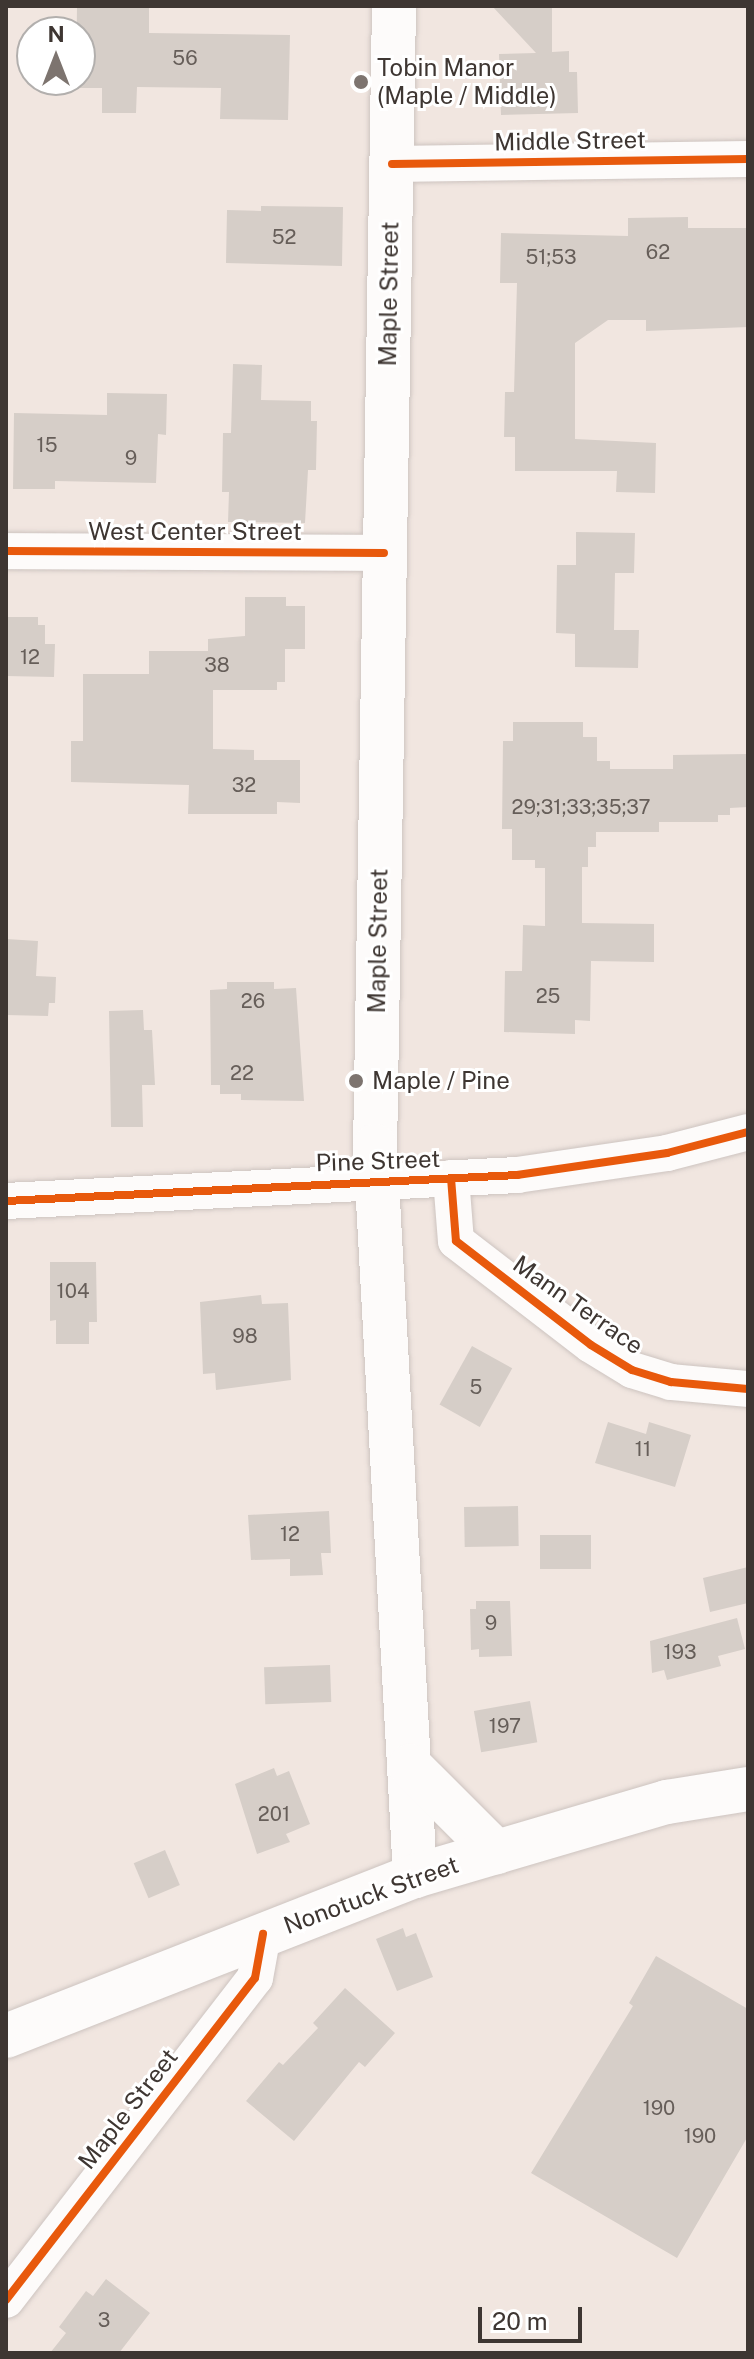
<!DOCTYPE html>
<html>
<head>
<meta charset="utf-8">
<style>
	body { margin:0 }
	#map { position:relative; width:754px; height:2359px; overflow:hidden; background:#f1e6e0; font-family:"Public Sans",sans-serif }
	div>[style] { position:absolute }
	[style*='--x'] { left:calc(var(--x)*1px); top:calc(var(--y)*1px); width:calc(var(--w)*1px); rotate:calc(var(--a)*1deg) }
	.building>* { inset:0; background:#d6cec8; transform-origin:0 0 }
	.roads { filter:drop-shadow(0 0 2px #cdc4c0) drop-shadow(0 0 2px #cdc4c0) }
	.minor>* { height:36px; margin:-18px; padding:0 18px; transform-origin:18px; border-radius:18px; background:#fdfbfa }
	.major>* { height:44px; margin:-22px; padding:0 22px; transform-origin:22px; border-radius:22px; background:#fdfbfa }
	.cycleway>* { height:8px; margin:-4px; padding:0 4px; transform-origin:4px; border-radius:4px; background:#e8590c }
	.dots>* { width:22px; height:22px; translate:-50% -50%; box-sizing:border-box; border:4px solid #fff; border-radius:50% }
	span { translate:-50% -50%; white-space:nowrap; text-align:center; line-height:1.15; -webkit-text-stroke:6px #fff; paint-order:stroke }
	.number-label { font-size:20px; color:#665e59 }
	.number-label span { -webkit-text-stroke-width:0 }
	.poi-label { font-size:24px; color:#3e3632 }
	.left { translate:0 -50%; text-align:left }
	.street-label { font-size:24px; color:#3e3632 }
	.frame { position:absolute; inset:0; border:8px solid #3e3632; pointer-events:none }
	.north { position:absolute; left:16px; top:16px; width:80px; height:80px; box-sizing:border-box; background:#fff; border:2px solid #b2afad; border-radius:50%; rotate:0deg; font-size:22px; font-weight:700; line-height:32px; text-align:center; color:#3e3632 }
	.north::after { content:''; display:block; margin:auto; width:28px; height:36px; background:#7d746f; clip-path:polygon(50% 0,100% 100%,50% 72%,0 100%) }
	.scale { position:absolute; left:478px; top:2307px; width:104px; height:36px; box-sizing:border-box; border:4px solid #3e3632; border-top:0; padding-left:10px; font-size:24px; line-height:28px; white-space:nowrap; color:#3e3632; -webkit-text-stroke:6px #fff; paint-order:stroke }
</style>
</head>
<body>
<div id="map">
	<div class="building">
		<i style="clip-path:polygon(77px 6px,149px 6px,149px 33px,290px 35px,288px 120px,220px 119px,221px 88px,137px 87px,136px 113px,102px 113px,102px 88px,76px 88px)"></i>
		<i style="clip-path:polygon(492px 6px,552px 6px,552px 52px,569px 51px,569px 72px,577px 72px,578px 113px,501px 115px,499px 54px,536px 53px)"></i>
		<i style="clip-path:polygon(261px 206px,343px 207px,342px 266px,226px 263px,227px 210px,261px 211px)"></i>
		<i style="clip-path:polygon(688px 217px,688px 228px,748px 228px,748px 327px,646px 331px,646px 320px,608px 320px,575px 343px,575px 439px,656px 443px,655px 493px,616px 492px,617px 471px,515px 471px,515px 437px,504px 437px,505px 392px,514px 392px,517px 283px,500px 283px,501px 233px,628px 236px,628px 218px)"></i>
		<i style="clip-path:polygon(233px 364px,262px 365px,261px 400px,311px 401px,311px 421px,317px 421px,316px 470px,308px 470px,305px 523px,228px 522px,229px 492px,222px 492px,223px 433px,231px 433px)"></i>
		<i style="clip-path:polygon(107px 393px,167px 394px,166px 435px,158px 434px,156px 483px,55px 481px,55px 489px,13px 489px,14px 413px,107px 415px)"></i>
		<i style="clip-path:polygon(576px 532px,635px 533px,634px 573px,615px 573px,614px 630px,639px 630px,638px 668px,575px 667px,575px 634px,556px 633px,557px 565px,576px 565px)"></i>
		<i style="clip-path:polygon(245px 597px,286px 597px,286px 606px,305px 606px,305px 649px,285px 649px,285px 682px,277px 682px,277px 690px,213px 690px,213px 749px,254px 750px,254px 760px,300px 760px,300px 803px,277px 802px,277px 814px,188px 814px,189px 785px,71px 782px,71px 741px,83px 741px,83px 674px,149px 674px,149px 651px,208px 651px,208px 639px,245px 636px)"></i>
		<i style="clip-path:polygon(6px 617px,38px 617px,38px 625px,45px 625px,45px 644px,55px 644px,54px 677px,6px 676px)"></i>
		<i style="clip-path:polygon(513px 722px,583px 722px,583px 737px,597px 737px,597px 761px,610px 761px,610px 769px,673px 769px,673px 755px,748px 754px,748px 807px,730px 808px,730px 815px,718px 815px,718px 822px,659px 822px,659px 832px,596px 832px,596px 847px,588px 847px,588px 867px,582px 867px,582px 923px,654px 924px,654px 962px,591px 961px,590px 1021px,575px 1020px,575px 1034px,504px 1032px,505px 971px,522px 971px,523px 925px,545px 926px,545px 868px,535px 868px,535px 860px,512px 860px,512px 829px,502px 829px,503px 741px,513px 741px)"></i>
		<i style="clip-path:polygon(6px 939px,38px 941px,36px 976px,56px 977px,55px 1003px,49px 1003px,48px 1016px,6px 1015px)"></i>
		<i style="clip-path:polygon(227px 982px,274px 982px,274px 989px,296px 988px,304px 1101px,241px 1100px,241px 1094px,220px 1094px,220px 1085px,211px 1085px,210px 990px,227px 989px)"></i>
		<i style="clip-path:polygon(143px 1010px,144px 1030px,152px 1030px,155px 1085px,142px 1085px,143px 1127px,111px 1127px,109px 1011px)"></i>
		<i style="clip-path:polygon(50px 1262px,96px 1262px,97px 1322px,89px 1322px,89px 1344px,56px 1344px,56px 1320px,50px 1321px)"></i>
		<i style="clip-path:polygon(261px 1295px,262px 1304px,288px 1303px,291px 1380px,216px 1390px,215px 1373px,203px 1374px,200px 1302px)"></i>
		<i style="left:472px;top:1346px;width:46px;height:67px;rotate:29deg"></i>
		<i style="clip-path:polygon(608px 1422px,646px 1434px,649px 1422px,691px 1435px,675px 1487px,595px 1463px)"></i>
		<i style="left:518px;top:1506px;width:40px;height:54px;rotate:89deg"></i>
		<i style="clip-path:polygon(329px 1511px,331px 1553px,321px 1553px,323px 1575px,290px 1576px,290px 1559px,251px 1560px,248px 1515px)"></i>
		<i style="left:540px;top:1535px;width:51px;height:34px"></i>
		<i style="clip-path:polygon(748px 1567px,748px 1603px,710px 1612px,703px 1578px)"></i>
		<i style="clip-path:polygon(476px 1601px,510px 1601px,512px 1656px,479px 1657px,479px 1649px,471px 1650px,470px 1609px,476px 1609px)"></i>
		<i style="clip-path:polygon(737px 1618px,745px 1649px,718px 1656px,721px 1666px,667px 1680px,664px 1670px,652px 1673px,650px 1641px)"></i>
		<i style="left:330px;top:1665px;width:37px;height:66px;rotate:88deg"></i>
		<i style="left:530px;top:1701px;width:42px;height:57px;rotate:80deg"></i>
		<i style="clip-path:polygon(274px 1768px,277px 1776px,289px 1771px,310px 1824px,286px 1834px,290px 1842px,257px 1854px,235px 1784px)"></i>
		<i style="left:165px;top:1850px;width:38px;height:34px;rotate:67deg"></i>
		<i style="clip-path:polygon(403px 1928px,406px 1937px,416px 1933px,433px 1977px,397px 1991px,376px 1939px)"></i>
		<i style="clip-path:polygon(656px 1956px,748px 2009px,748px 2136px,677px 2258px,531px 2173px,633px 2006px,629px 2003px)"></i>
		<i style="clip-path:polygon(345px 1988px,395px 2033px,365px 2067px,359px 2062px,294px 2141px,246px 2101px,279px 2062px,283px 2065px,318px 2028px,313px 2023px)"></i>
		<i style="clip-path:polygon(106px 2279px,150px 2313px,119px 2353px,50px 2353px,66px 2333px,59px 2327px,86px 2291px,93px 2296px)"></i>
	</div>
	<div class="roads">
		<div class="minor">
			<i style="--x:392;--y:164;--w:356;--a:-0.8"></i>
			<i style="--x:6;--y:551;--w:378;--a:0.3"></i>
			<i style="--x:451;--y:1178;--w:63;--a:85.5"></i>
			<i style="--x:456;--y:1241;--w:170;--a:37.6"></i>
			<i style="--x:591;--y:1345;--w:48;--a:31.4"></i>
			<i style="--x:632;--y:1370;--w:41;--a:17.1"></i>
			<i style="--x:671;--y:1382;--w:77;--a:5.2"></i>
			<i style="--x:6;--y:1201;--w:512;--a:-2.91"></i>
			<i style="--x:517;--y:1175;--w:152;--a:-8.3"></i>
			<i style="--x:667;--y:1153;--w:84;--a:-14.5"></i>
			<i style="--x:6;--y:2300;--w:407;--a:-52.3"></i>
			<i style="--x:255;--y:1978;--w:45;--a:-79.7"></i>
		</div>
		<div class="major">
			<i style="--x:394;--y:6;--w:1140;--a:90.95"></i>
			<i style="--x:375;--y:1146;--w:731;--a:86.86"></i>
			<i style="--x:410;--y:1766;--w:122;--a:45"></i>
			<i style="--x:6;--y:2036;--w:439;--a:-21.4"></i>
			<i style="--x:415;--y:1876;--w:263;--a:-16.4"></i>
			<i style="--x:667;--y:1802;--w:82;--a:-9.1"></i>
		</div>
	</div>
	<div class="cycleway">
		<i style="--x:392;--y:164;--w:356;--a:-0.8"></i>
		<i style="--x:6;--y:551;--w:378;--a:0.3"></i>
		<i style="--x:451;--y:1178;--w:63;--a:85.5"></i>
		<i style="--x:456;--y:1241;--w:170;--a:37.6"></i>
		<i style="--x:591;--y:1345;--w:48;--a:31.4"></i>
		<i style="--x:632;--y:1370;--w:41;--a:17.1"></i>
		<i style="--x:671;--y:1382;--w:77;--a:5.2"></i>
		<i style="--x:6;--y:1201;--w:512;--a:-2.91"></i>
		<i style="--x:517;--y:1175;--w:152;--a:-8.3"></i>
		<i style="--x:667;--y:1153;--w:84;--a:-14.5"></i>
		<i style="--x:6;--y:2300;--w:407;--a:-52.3"></i>
		<i style="--x:255;--y:1978;--w:45;--a:-79.7"></i>
	</div>
	<div class="dots">
		<i style="left:361px;top:82px;background:#7d746f"></i>
		<i style="left:356px;top:1081px;background:#7d746f"></i>
	</div>
	<div class="number-label">
		<span style="left:185px;top:58px">56</span>
		<span style="left:284px;top:237px">52</span>
		<span style="left:658px;top:252px">62</span>
		<span style="left:551px;top:257px">51;53</span>
		<span style="left:47px;top:445px">15</span>
		<span style="left:131px;top:458px">9</span>
		<span style="left:30px;top:657px">12</span>
		<span style="left:217px;top:665px">38</span>
		<span style="left:244px;top:785px">32</span>
		<span style="left:581px;top:807px">29;31;33;35;37</span>
		<span style="left:548px;top:996px">25</span>
		<span style="left:253px;top:1001px">26</span>
		<span style="left:242px;top:1073px">22</span>
		<span style="left:73px;top:1291px">104</span>
		<span style="left:245px;top:1336px">98</span>
		<span style="left:476px;top:1387px">5</span>
		<span style="left:643px;top:1449px">11</span>
		<span style="left:290px;top:1534px">12</span>
		<span style="left:491px;top:1623px">9</span>
		<span style="left:680px;top:1652px">193</span>
		<span style="left:505px;top:1726px">197</span>
		<span style="left:274px;top:1814px">201</span>
		<span style="left:659px;top:2108px">190</span>
		<span style="left:700px;top:2136px">190</span>
		<span style="left:104px;top:2320px">3</span>
	</div>
	<div class="poi-label">
		<span class="left" style="left:377px;top:82px">Tobin Manor<br>(Maple / Middle)</span>
		<span class="left" style="left:372px;top:1081px">Maple / Pine</span>
	</div>
	<div class="street-label">
		<span style="left:570px;top:141px;rotate:-1deg">Middle Street</span>
		<span style="left:389px;top:294px;rotate:-89deg">Maple Street</span>
		<span style="left:195px;top:532px">West Center Street</span>
		<span style="left:378px;top:941px;rotate:-89deg">Maple Street</span>
		<span style="left:378px;top:1161px;rotate:-2deg">Pine Street</span>
		<span style="left:578px;top:1305px;rotate:35deg">Mann Terrace</span>
		<span style="left:371px;top:1895px;rotate:-20deg">Nonotuck Street</span>
		<span style="left:128px;top:2109px;rotate:-52deg">Maple Street</span>
	</div>
	<div class="frame"></div>
	<div class="north">N</div>
	<div class="scale">20 m</div>
</div>
</body>
</html>
